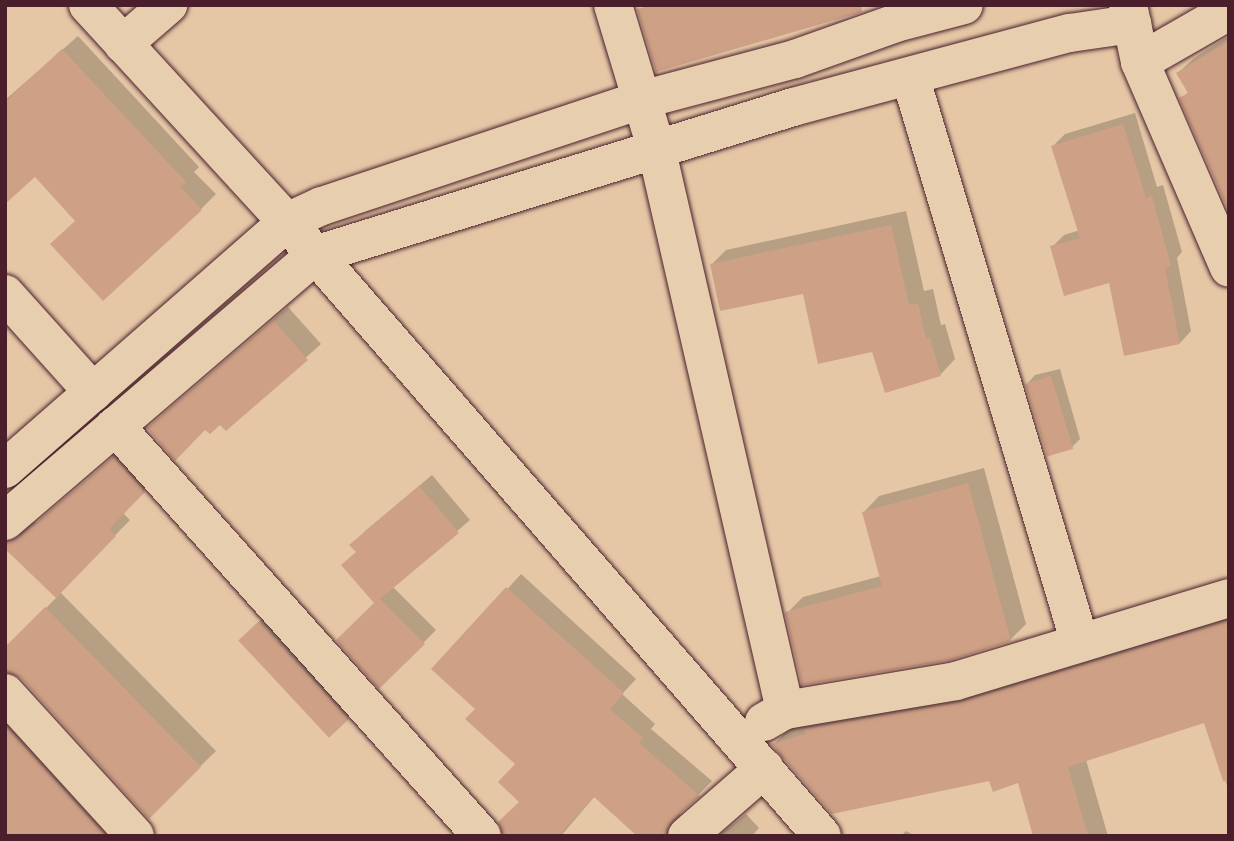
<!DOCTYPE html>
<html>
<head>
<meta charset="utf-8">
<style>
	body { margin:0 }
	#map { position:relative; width:1234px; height:841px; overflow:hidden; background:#e5c7a6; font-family:Kalam,sans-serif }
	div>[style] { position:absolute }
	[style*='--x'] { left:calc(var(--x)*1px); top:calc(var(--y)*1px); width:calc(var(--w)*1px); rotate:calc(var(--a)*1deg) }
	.shadow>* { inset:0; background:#0003 }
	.building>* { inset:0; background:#cea186; transform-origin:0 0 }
	.roads { filter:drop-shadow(0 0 2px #4a1f2b) drop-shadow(0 0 2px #4a1f2b) }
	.street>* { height:38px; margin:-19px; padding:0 19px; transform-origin:19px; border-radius:19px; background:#e6ceae }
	span { translate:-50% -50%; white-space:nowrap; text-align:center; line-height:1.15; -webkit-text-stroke:7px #e6ceae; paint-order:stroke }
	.frame { position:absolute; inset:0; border:7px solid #4a1f2b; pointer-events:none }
</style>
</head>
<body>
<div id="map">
	<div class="shadow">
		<i style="clip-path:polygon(78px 36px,199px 167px,194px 172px,216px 194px,201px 209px,77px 220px,35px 175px,5px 202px,5px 100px)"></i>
		<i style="clip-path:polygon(1229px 36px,1229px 203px,1182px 99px,1189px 91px,1178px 73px,1194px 58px)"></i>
		<i style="clip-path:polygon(1135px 113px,1157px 187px,1163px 185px,1182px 252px,1177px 258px,1191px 331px,1180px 343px,1111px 281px,1052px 247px,1064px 235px,1080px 230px,1053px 146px,1065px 134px)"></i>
		<i style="clip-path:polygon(906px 211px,924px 291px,933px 289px,941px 325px,945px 324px,955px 359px,941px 374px,886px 391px,874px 350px,804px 291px,712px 264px,726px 250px)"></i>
		<i style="clip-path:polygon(288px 307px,321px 344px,226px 429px,220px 422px,206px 428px,163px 414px)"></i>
		<i style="clip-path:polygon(1060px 369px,1080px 439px,1072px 447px,1027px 384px,1035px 375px)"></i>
		<i style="clip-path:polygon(130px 443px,159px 475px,123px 513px,130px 520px,60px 592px,216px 751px,149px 816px,22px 676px,5px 649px,57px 597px,5px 546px,5px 537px,16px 526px,37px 522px)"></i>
		<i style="clip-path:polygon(984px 468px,1026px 624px,1010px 640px,787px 613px,803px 597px,881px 576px,864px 512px,879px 496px)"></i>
		<i style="clip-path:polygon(432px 475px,470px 520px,393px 587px,436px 630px,380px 686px,376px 603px,357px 551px,364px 532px)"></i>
		<i style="clip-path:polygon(521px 574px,636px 679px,622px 694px,655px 724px,651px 729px,712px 781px,680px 813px,684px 836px,640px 836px,595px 796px,561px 836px,503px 836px,521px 802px,517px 763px,477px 708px,434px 669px)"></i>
		<i style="clip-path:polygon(271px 611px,359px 706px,329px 737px,252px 628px)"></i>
		<i style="clip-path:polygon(1229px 611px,1229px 792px,1206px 721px,1086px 760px,1108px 836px,1035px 836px,1019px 781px,774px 744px,789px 729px,814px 721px)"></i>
		<i style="clip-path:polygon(5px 694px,128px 836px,5px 836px)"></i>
		<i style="clip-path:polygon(746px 814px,759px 828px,752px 836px,718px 836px)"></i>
		<i style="clip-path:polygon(906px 831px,916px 836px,901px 836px)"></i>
	</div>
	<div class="building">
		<i style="clip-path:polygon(652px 5px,861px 5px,862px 12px,656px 72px,637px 9px)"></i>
		<i style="clip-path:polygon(1229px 41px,1229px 212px,1179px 98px,1188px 93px,1176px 73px)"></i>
		<i style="clip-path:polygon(62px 49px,186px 182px,181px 187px,202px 210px,103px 301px,50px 244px,75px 221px,35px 177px,5px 204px,5px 102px)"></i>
		<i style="clip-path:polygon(1123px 124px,1146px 198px,1152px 196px,1171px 266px,1165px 268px,1180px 344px,1124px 356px,1109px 283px,1064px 296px,1050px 246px,1080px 238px,1051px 146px)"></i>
		<i style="clip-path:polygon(891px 225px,909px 305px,918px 303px,926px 339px,930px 338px,941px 376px,885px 393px,872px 352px,818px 364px,803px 294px,720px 311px,710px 264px)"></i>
		<i style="clip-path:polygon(273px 320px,308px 360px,226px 431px,220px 425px,210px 434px,205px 430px,175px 461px,147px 428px)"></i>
		<i style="left:1051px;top:376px;width:76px;height:27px;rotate:73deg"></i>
		<i style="clip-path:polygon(113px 457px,145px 492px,109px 529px,116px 536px,56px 598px,5px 549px,5px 542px,19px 538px)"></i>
		<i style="clip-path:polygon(968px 483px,1011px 641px,951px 660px,802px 685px,785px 612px,882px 586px,862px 512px)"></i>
		<i style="clip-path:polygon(419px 486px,459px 533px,380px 599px,425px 644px,379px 689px,336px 640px,374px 603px,341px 565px,356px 552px,349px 545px)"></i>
		<i style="clip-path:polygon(506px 587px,624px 693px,610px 709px,643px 738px,639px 743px,700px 796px,672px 820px,666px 836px,637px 836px,594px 797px,558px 836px,503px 836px,498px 822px,519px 802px,498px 782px,515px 764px,465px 719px,475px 709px,431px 669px)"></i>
		<i style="clip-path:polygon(45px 607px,201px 767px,149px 819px,21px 678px,5px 672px,5px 647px)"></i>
		<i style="clip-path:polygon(1229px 621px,1229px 780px,1223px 781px,1204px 723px,1068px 767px,1088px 836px,1033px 836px,1018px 783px,993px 792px,989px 781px,832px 814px,771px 744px,806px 734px,804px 729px,962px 702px)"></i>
		<i style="left:258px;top:622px;width:133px;height:27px;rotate:47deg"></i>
		<i style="clip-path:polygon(5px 726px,105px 836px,5px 836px)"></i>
	</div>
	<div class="roads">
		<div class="street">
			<i style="--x:88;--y:5;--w:294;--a:47.5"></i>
			<i style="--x:287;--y:222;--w:814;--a:48.93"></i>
			<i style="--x:613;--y:5;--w:148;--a:73.2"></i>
			<i style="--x:656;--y:147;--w:578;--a:77.09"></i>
			<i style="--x:1128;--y:5;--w:58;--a:78.1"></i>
			<i style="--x:1140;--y:62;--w:224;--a:66.6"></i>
			<i style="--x:123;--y:44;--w:60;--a:-40.9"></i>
			<i style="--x:1140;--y:62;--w:103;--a:-29.8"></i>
			<i style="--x:910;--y:76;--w:592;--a:73.31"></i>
			<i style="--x:5;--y:294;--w:132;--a:48.1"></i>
			<i style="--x:115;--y:426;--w:550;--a:48.17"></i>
			<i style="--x:5;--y:469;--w:375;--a:-41.2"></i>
			<i style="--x:287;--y:222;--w:38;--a:-25"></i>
			<i style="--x:322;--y:206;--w:336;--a:-18.4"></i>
			<i style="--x:641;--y:100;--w:159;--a:-14.9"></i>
			<i style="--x:795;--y:59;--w:107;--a:-19.6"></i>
			<i style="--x:896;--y:23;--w:70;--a:-14.8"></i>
			<i style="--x:5;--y:521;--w:408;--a:-40.6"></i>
			<i style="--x:315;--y:255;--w:500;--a:-17.2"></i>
			<i style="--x:793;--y:107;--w:287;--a:-15"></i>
			<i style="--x:1070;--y:33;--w:63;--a:-8.3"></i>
			<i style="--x:5;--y:693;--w:193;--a:47.7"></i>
			<i style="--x:764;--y:722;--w:24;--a:-30"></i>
			<i style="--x:785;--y:710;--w:173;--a:-9.6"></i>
			<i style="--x:956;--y:681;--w:285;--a:-16.9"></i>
			<i style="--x:687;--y:836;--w:103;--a:-41.1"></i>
		</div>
	</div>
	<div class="frame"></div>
</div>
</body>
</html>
